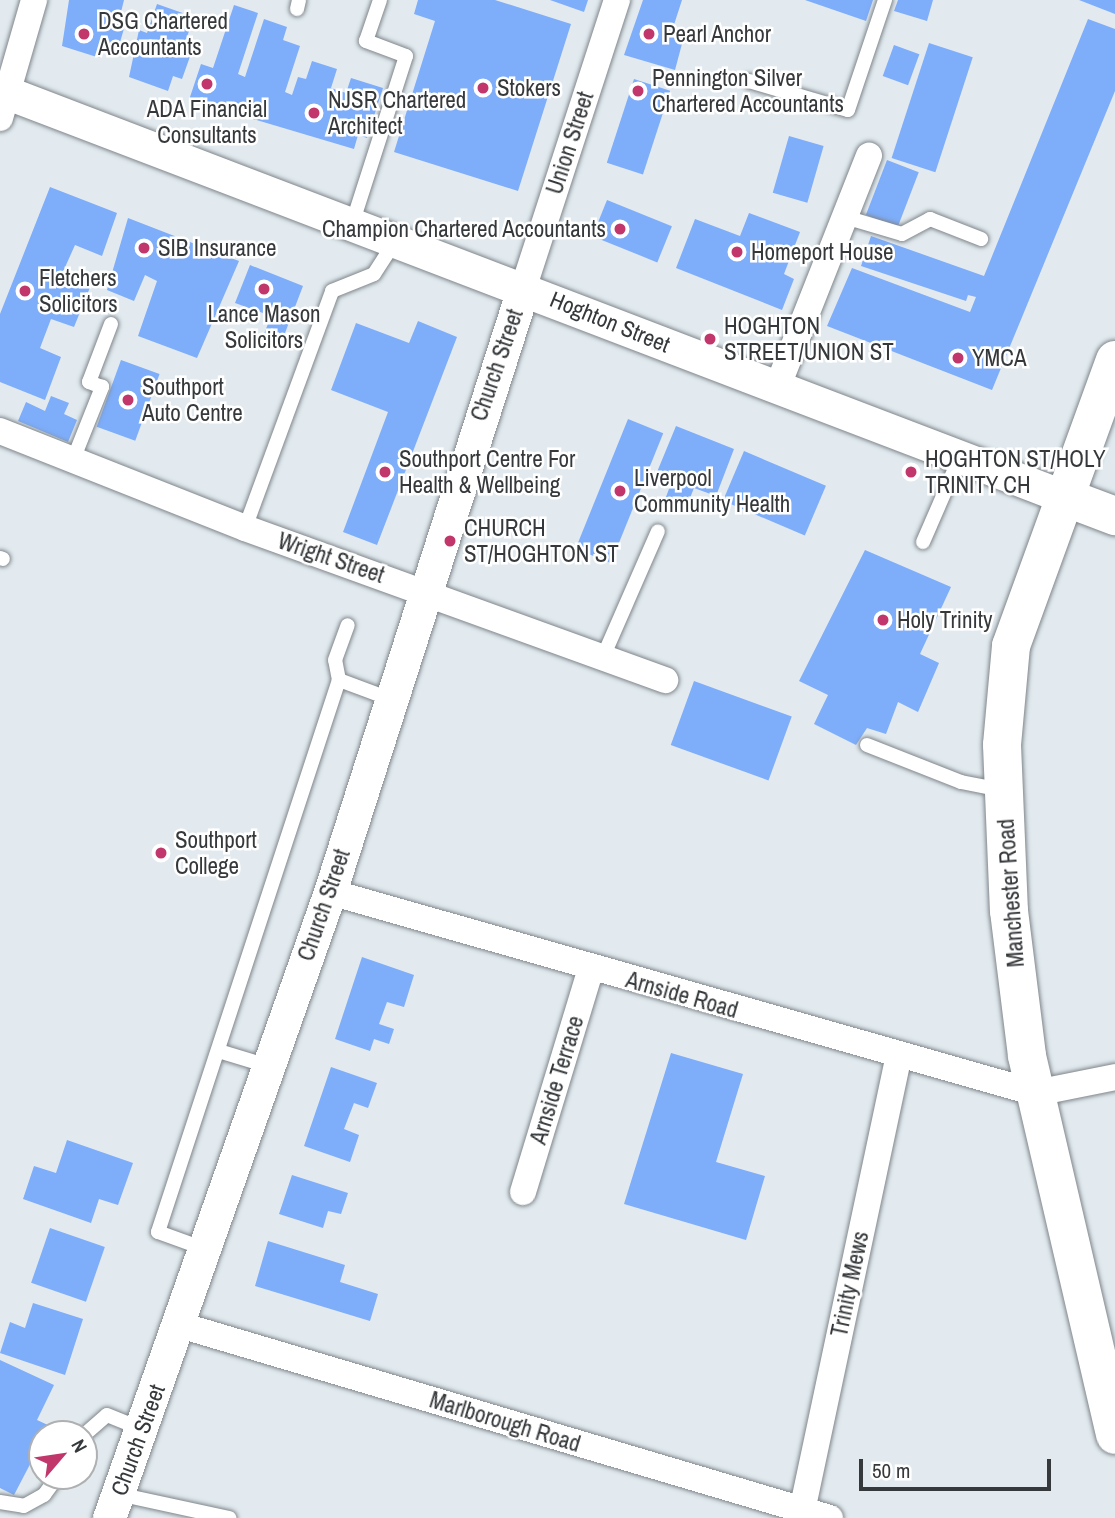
<!DOCTYPE html>
<html>
<head>
<meta charset="utf-8">
<style>
	body { margin:0 }
	#map { position:relative; width:1115px; height:1518px; overflow:hidden; background:#e2eaef; font-family:"Archivo Narrow",sans-serif }
	div>[style] { position:absolute }
	[style*='--x'] { left:calc(var(--x)*1px); top:calc(var(--y)*1px); width:calc(var(--w)*1px); rotate:calc(var(--a)*1deg) }
	.building>* { inset:0; background:#7eadfa; transform-origin:0 0 }
	.roads { filter:drop-shadow(0 0 2px #7f868b) drop-shadow(0 0 2px #7f868b) }
	.service>* { height:14px; margin:-7px; padding:0 7px; transform-origin:7px; border-radius:7px; background:#fff }
	.minor>* { height:26px; margin:-13px; padding:0 13px; transform-origin:13px; border-radius:13px; background:#fff }
	.tertiary>* { height:33px; margin:-16.5px; padding:0 16.5px; transform-origin:16.5px; border-radius:16.5px; background:#fff }
	.secondary>* { height:38px; margin:-19px; padding:0 19px; transform-origin:19px; border-radius:19px; background:#fff }
	.dots>* { width:19px; height:19px; translate:-50% -50%; box-sizing:border-box; border:4px solid #fff; border-radius:50% }
	span { translate:-50% -50%; white-space:nowrap; text-align:center; line-height:1.15; -webkit-text-stroke:5px #fff; paint-order:stroke }
	.poi-label { font-size:23px; color:#36393b }
	.left { translate:0 -50%; text-align:left }
	.right { translate:-100% -50%; text-align:right }
	.street-label { font-size:23px; color:#36393b }
	.north { position:absolute; left:28px; top:1420px; width:70px; height:70px; box-sizing:border-box; background:#fff; border:2px solid #afb0b1; border-radius:50%; rotate:61deg; font-size:19px; font-weight:700; line-height:28px; text-align:center; color:#36393b }
	.north::after { content:''; display:block; margin:auto; width:24px; height:32px; background:#c1366b; clip-path:polygon(50% 0,100% 100%,50% 72%,0 100%) }
	.scale { position:absolute; left:859px; top:1459px; width:192px; height:32px; box-sizing:border-box; border:4px solid #36393b; border-top:0; padding-left:9px; font-size:21px; line-height:24px; white-space:nowrap; color:#36393b; -webkit-text-stroke:5px #fff; paint-order:stroke }
</style>
</head>
<body>
<div id="map">
	<div class="building">
		<i style="clip-path:polygon(69px 0,124px 0,121px 12px,128px 15px,118px 49px,104px 45px,100px 58px,62px 46px)"></i>
		<i style="clip-path:polygon(418px 0,495px 0,571px 24px,518px 191px,394px 152px,435px 21px,414px 14px)"></i>
		<i style="clip-path:polygon(550px 0,588px 0,584px 12px)"></i>
		<i style="clip-path:polygon(643px 0,682px 0,670px 37px,683px 40px,675px 70px,624px 55px)"></i>
		<i style="clip-path:polygon(805px 0,873px 0,866px 21px)"></i>
		<i style="clip-path:polygon(898px 0,933px 0,927px 21px,894px 11px)"></i>
		<i style="clip-path:polygon(1079px 0,1115px 0,1115px 14px)"></i>
		<i style="clip-path:polygon(157px 4px,194px 17px,183px 48px,192px 51px,182px 79px,173px 76px,168px 91px,129px 77px,139px 30px,147px 33px)"></i>
		<i style="clip-path:polygon(234px 5px,258px 13px,238px 74px,245px 77px,264px 19px,287px 27px,283px 40px,300px 46px,285px 92px,292px 95px,298px 77px,306px 79px,312px 61px,337px 69px,331px 88px,346px 93px,351px 78px,383px 88px,367px 138px,358px 135px,354px 149px,189px 100px,201px 64px,213px 68px)"></i>
		<i style="clip-path:polygon(1088px 19px,1115px 29px,1115px 91px,992px 390px,827px 326px,852px 268px,970px 312px,976px 297px,968px 295px,966px 301px,861px 266px,871px 236px,984px 276px)"></i>
		<i style="left:929px;top:43px;width:46px;height:121px;rotate:18deg"></i>
		<i style="left:894px;top:45px;width:27px;height:33px;rotate:20deg"></i>
		<i style="left:634px;top:79px;width:38px;height:88px;rotate:18deg"></i>
		<i style="left:789px;top:136px;width:36px;height:59px;rotate:16deg"></i>
		<i style="left:887px;top:160px;width:34px;height:59px;rotate:21deg"></i>
		<i style="clip-path:polygon(50px 187px,117px 213px,102px 256px,75px 245px,62px 274px,91px 285px,74px 327px,51px 319px,40px 348px,61px 357px,45px 400px,0 382px,0 314px)"></i>
		<i style="left:607px;top:200px;width:70px;height:39px;rotate:22deg"></i>
		<i style="clip-path:polygon(749px 213px,800px 232px,784px 274px,794px 279px,782px 310px,676px 268px,695px 219px,740px 236px)"></i>
		<i style="clip-path:polygon(128px 218px,239px 261px,197px 358px,138px 336px,157px 281px,145px 275px,134px 301px,107px 290px)"></i>
		<i style="clip-path:polygon(250px 265px,303px 286px,280px 346px,262px 339px,271px 316px,235px 303px)"></i>
		<i style="clip-path:polygon(418px 321px,457px 337px,377px 545px,343px 532px,388px 412px,331px 390px,356px 323px,409px 343px)"></i>
		<i style="left:121px;top:360px;width:41px;height:71px;rotate:20deg"></i>
		<i style="clip-path:polygon(51px 396px,69px 403px,64px 414px,77px 420px,68px 442px,18px 421px,26px 402px,45px 411px)"></i>
		<i style="left:628px;top:419px;width:38px;height:140px;rotate:22deg"></i>
		<i style="clip-path:polygon(676px 426px,734px 449px,716px 496px,694px 488px,684px 513px,663px 505px,673px 478px,657px 472px)"></i>
		<i style="left:744px;top:451px;width:89px;height:54px;rotate:23deg"></i>
		<i style="clip-path:polygon(865px 550px,951px 587px,920px 654px,939px 663px,918px 712px,898px 702px,886px 734px,867px 728px,856px 745px,814px 724px,828px 695px,799px 681px)"></i>
		<i style="left:694px;top:681px;width:104px;height:68px;rotate:20deg"></i>
		<i style="clip-path:polygon(362px 957px,414px 975px,404px 1007px,387px 1002px,379px 1024px,394px 1029px,389px 1044px,374px 1039px,370px 1051px,335px 1039px)"></i>
		<i style="clip-path:polygon(671px 1053px,743px 1074px,716px 1162px,765px 1176px,746px 1240px,624px 1204px)"></i>
		<i style="clip-path:polygon(331px 1067px,377px 1083px,368px 1108px,354px 1103px,344px 1129px,359px 1135px,350px 1162px,304px 1146px)"></i>
		<i style="clip-path:polygon(67px 1140px,133px 1163px,118px 1205px,99px 1199px,91px 1223px,23px 1199px,34px 1166px,56px 1173px)"></i>
		<i style="clip-path:polygon(292px 1175px,348px 1193px,341px 1214px,328px 1211px,323px 1228px,279px 1214px)"></i>
		<i style="left:50px;top:1228px;width:58px;height:58px;rotate:19deg"></i>
		<i style="clip-path:polygon(268px 1241px,345px 1265px,340px 1282px,378px 1294px,370px 1321px,255px 1286px)"></i>
		<i style="clip-path:polygon(33px 1303px,83px 1319px,65px 1375px,0 1353px,10px 1322px,25px 1328px)"></i>
		<i style="clip-path:polygon(0 1360px,54px 1385px,37px 1420px,50px 1426px,14px 1495px,0 1488px)"></i>
	</div>
	<div class="roads">
		<div class="service">
			<i style="--x:297;--y:9;--w:9;--a:-77"></i>
			<i style="--x:749;--y:81;--w:103;--a:16.3"></i>
			<i style="--x:848;--y:110;--w:116;--a:-71.4"></i>
			<i style="--x:845;--y:217;--w:59;--a:16.6"></i>
			<i style="--x:902;--y:234;--w:32;--a:-28"></i>
			<i style="--x:930;--y:219;--w:55;--a:21.4"></i>
			<i style="--x:353;--y:221;--w:173;--a:-72.2"></i>
			<i style="--x:406;--y:56;--w:43;--a:-159.4"></i>
			<i style="--x:366;--y:41;--w:43;--a:-71.1"></i>
			<i style="--x:73;--y:460;--w:79;--a:-68.3"></i>
			<i style="--x:102;--y:387;--w:14;--a:-159"></i>
			<i style="--x:89;--y:382;--w:62;--a:-69.2"></i>
			<i style="--x:245;--y:528;--w:252;--a:-69.8"></i>
			<i style="--x:332;--y:291;--w:45;--a:-22"></i>
			<i style="--x:374;--y:274;--w:40;--a:-57.1"></i>
			<i style="--x:923;--y:542;--w:93;--a:-66.5"></i>
			<i style="--x:0;--y:558;--w:3;--a:18"></i>
			<i style="--x:603;--y:657;--w:137;--a:-66.4"></i>
			<i style="--x:339;--y:680;--w:54;--a:20.4"></i>
			<i style="--x:867;--y:745;--w:101;--a:21.5"></i>
			<i style="--x:961;--y:782;--w:42;--a:11"></i>
			<i style="--x:222;--y:1052;--w:48;--a:16.9"></i>
			<i style="--x:205;--y:1249;--w:50;--a:-160.1"></i>
			<i style="--x:158;--y:1232;--w:581;--a:-71.85"></i>
			<i style="--x:339;--y:680;--w:20;--a:-101"></i>
			<i style="--x:335;--y:660;--w:37;--a:-70"></i>
			<i style="--x:84;--y:1435;--w:30;--a:-41"></i>
			<i style="--x:107;--y:1415;--w:38;--a:22"></i>
			<i style="--x:118;--y:1494;--w:114;--a:12.2"></i>
			<i style="--x:0;--y:1502;--w:24;--a:9"></i>
			<i style="--x:24;--y:1506;--w:23;--a:-29"></i>
			<i style="--x:44;--y:1495;--w:24;--a:-54"></i>
		</div>
		<div class="minor">
			<i style="--x:0;--y:118;--w:123;--a:-73.9"></i>
			<i style="--x:524;--y:286;--w:301;--a:-72"></i>
			<i style="--x:777;--y:388;--w:250;--a:-68.4"></i>
			<i style="--x:0;--y:431;--w:264;--a:21.6"></i>
			<i style="--x:245;--y:528;--w:447;--a:19.9"></i>
			<i style="--x:330;--y:892;--w:734;--a:15.89"></i>
			<i style="--x:1036;--y:1093;--w:81;--a:-11.4"></i>
			<i style="--x:523;--y:1192;--w:234;--a:-73.1"></i>
			<i style="--x:180;--y:1325;--w:678;--a:16.54"></i>
			<i style="--x:802;--y:1511;--w:463;--a:-78"></i>
		</div>
		<div class="tertiary">
			<i style="--x:0;--y:90;--w:1137;--a:20.92"></i>
			<i style="--x:109;--y:1518;--w:664;--a:-70.56"></i>
			<i style="--x:330;--y:892;--w:636;--a:-72.25"></i>
		</div>
		<div class="secondary">
			<i style="--x:1115;--y:360;--w:304;--a:110"></i>
			<i style="--x:1011;--y:646;--w:99;--a:95.2"></i>
			<i style="--x:1002;--y:745;--w:166;--a:87.6"></i>
			<i style="--x:1009;--y:911;--w:146;--a:82.9"></i>
			<i style="--x:1027;--y:1056;--w:389;--a:76.9"></i>
			<i style="--x:1062;--y:496;--w:57;--a:20.7"></i>
		</div>
	</div>
	<div class="dots">
		<i style="left:84px;top:34px;background:#c1366b"></i>
		<i style="left:649px;top:34px;background:#c1366b"></i>
		<i style="left:207px;top:84px;background:#c1366b"></i>
		<i style="left:483px;top:88px;background:#c1366b"></i>
		<i style="left:638px;top:91px;background:#c1366b"></i>
		<i style="left:314px;top:113px;background:#c1366b"></i>
		<i style="left:620px;top:229px;background:#c1366b"></i>
		<i style="left:144px;top:248px;background:#c1366b"></i>
		<i style="left:737px;top:252px;background:#c1366b"></i>
		<i style="left:264px;top:289px;background:#c1366b"></i>
		<i style="left:25px;top:291px;background:#c1366b"></i>
		<i style="left:710px;top:339px;background:#c1366b"></i>
		<i style="left:958px;top:358px;background:#c1366b"></i>
		<i style="left:128px;top:400px;background:#c1366b"></i>
		<i style="left:385px;top:472px;background:#c1366b"></i>
		<i style="left:911px;top:472px;background:#c1366b"></i>
		<i style="left:620px;top:491px;background:#c1366b"></i>
		<i style="left:450px;top:541px;background:#c1366b"></i>
		<i style="left:883px;top:620px;background:#c1366b"></i>
		<i style="left:161px;top:853px;background:#c1366b"></i>
	</div>
	<div class="poi-label">
		<span class="left" style="left:98px;top:34px">DSG Chartered<br>Accountants</span>
		<span class="left" style="left:663px;top:34px">Pearl Anchor</span>
		<span class="left" style="left:652px;top:91px">Pennington Silver<br>Chartered Accountants</span>
		<span class="left" style="left:497px;top:88px">Stokers</span>
		<span class="left" style="left:328px;top:113px">NJSR Chartered<br>Architect</span>
		<span style="left:207px;top:122px">ADA Financial<br>Consultants</span>
		<span class="right" style="left:606px;top:229px">Champion Chartered Accountants</span>
		<span class="left" style="left:158px;top:248px">SIB Insurance</span>
		<span class="left" style="left:751px;top:252px">Homeport House</span>
		<span class="left" style="left:39px;top:291px">Fletchers<br>Solicitors</span>
		<span style="left:264px;top:327px">Lance Mason<br>Solicitors</span>
		<span class="left" style="left:724px;top:339px">HOGHTON<br>STREET/UNION ST</span>
		<span class="left" style="left:972px;top:358px">YMCA</span>
		<span class="left" style="left:142px;top:400px">Southport<br>Auto Centre</span>
		<span class="left" style="left:399px;top:472px">Southport Centre For<br>Health &amp; Wellbeing</span>
		<span class="left" style="left:925px;top:472px">HOGHTON ST/HOLY<br>TRINITY CH</span>
		<span class="left" style="left:634px;top:491px">Liverpool<br>Community Health</span>
		<span class="left" style="left:464px;top:541px">CHURCH<br>ST/HOGHTON ST</span>
		<span class="left" style="left:897px;top:620px">Holy Trinity</span>
		<span class="left" style="left:175px;top:853px">Southport<br>College</span>
	</div>
	<div class="street-label">
		<span style="left:570px;top:143px;rotate:-72deg">Union Street</span>
		<span style="left:610px;top:322px;rotate:22deg">Hoghton Street</span>
		<span style="left:497px;top:365px;rotate:-71deg">Church Street</span>
		<span style="left:331px;top:558px;rotate:19deg">Wright Street</span>
		<span style="left:1011px;top:893px;rotate:-94deg">Manchester Road</span>
		<span style="left:324px;top:905px;rotate:-71deg">Church Street</span>
		<span style="left:682px;top:995px;rotate:16deg">Arnside Road</span>
		<span style="left:557px;top:1080px;rotate:-73deg">Arnside Terrace</span>
		<span style="left:850px;top:1284px;rotate:-78deg">Trinity Mews</span>
		<span style="left:505px;top:1422px;rotate:17deg">Marlborough Road</span>
		<span style="left:138px;top:1440px;rotate:-70deg">Church Street</span>
	</div>
	<div class="north">N</div>
	<div class="scale">50 m</div>
</div>
</body>
</html>
